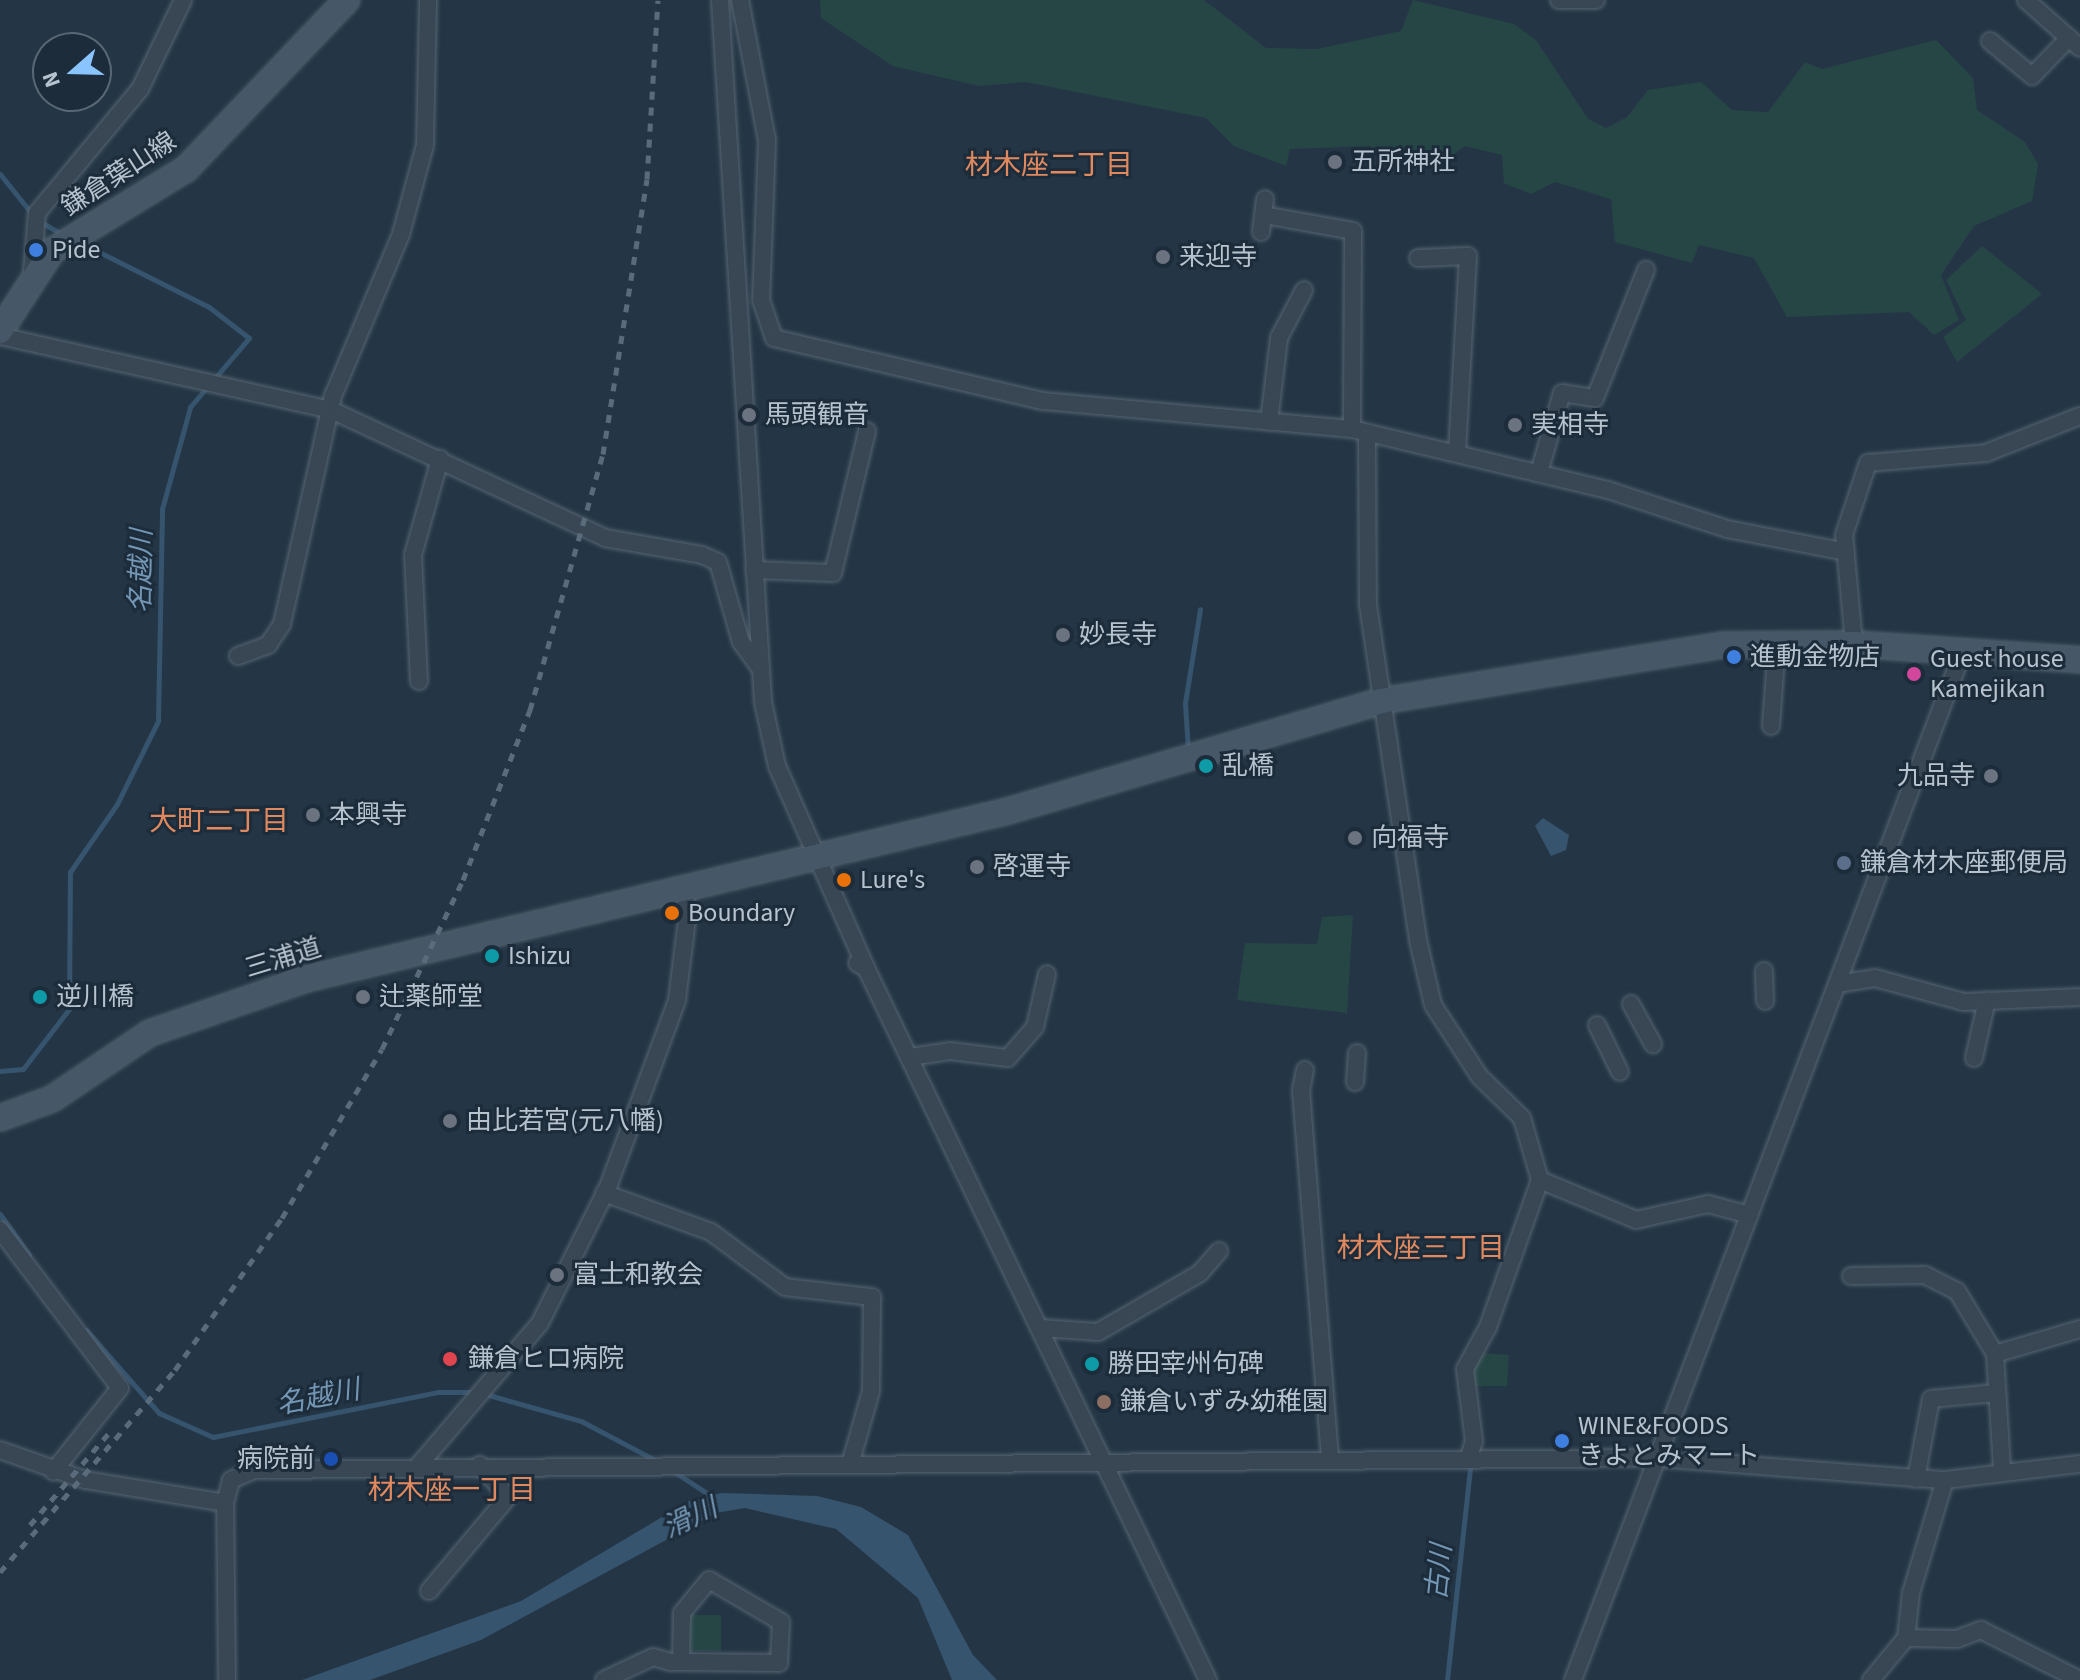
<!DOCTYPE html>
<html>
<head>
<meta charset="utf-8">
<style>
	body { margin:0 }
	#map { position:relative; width:2080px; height:1680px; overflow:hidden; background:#243645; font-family:"Source Sans 3","Noto Sans JP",sans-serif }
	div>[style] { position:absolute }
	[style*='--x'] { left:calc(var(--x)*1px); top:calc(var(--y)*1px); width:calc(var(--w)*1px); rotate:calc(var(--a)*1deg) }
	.green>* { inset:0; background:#264646; transform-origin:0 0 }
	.water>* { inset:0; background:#36546e }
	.stream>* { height:5px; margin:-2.5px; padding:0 2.5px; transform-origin:2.5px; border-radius:2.5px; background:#36546e }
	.roads { filter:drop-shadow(0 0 2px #576572) drop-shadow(0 0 2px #576572) }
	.street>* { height:16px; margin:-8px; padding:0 8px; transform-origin:8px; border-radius:8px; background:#394754 }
	.secondary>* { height:24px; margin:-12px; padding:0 12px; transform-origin:12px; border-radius:12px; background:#465768 }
	.rail>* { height:5px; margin-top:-2.5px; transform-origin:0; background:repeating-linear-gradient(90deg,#5a6c7c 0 8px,transparent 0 16px) }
	.dots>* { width:22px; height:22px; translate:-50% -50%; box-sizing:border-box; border:4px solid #1d2c3a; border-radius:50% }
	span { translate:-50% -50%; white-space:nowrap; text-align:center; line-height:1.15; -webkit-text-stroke:6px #1d2c3a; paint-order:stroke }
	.poi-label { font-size:26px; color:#b6c2ce }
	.left { translate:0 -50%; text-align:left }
	.right { translate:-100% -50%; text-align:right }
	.street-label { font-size:26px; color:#b6c2ce }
	.neighbourhood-label { font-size:28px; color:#e1895e }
	.water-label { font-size:28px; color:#7396b4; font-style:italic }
	.north { position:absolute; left:32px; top:32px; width:80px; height:80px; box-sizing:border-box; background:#1d2c3a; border:2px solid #5a6875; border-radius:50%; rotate:250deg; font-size:22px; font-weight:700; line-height:32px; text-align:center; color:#b6c2ce }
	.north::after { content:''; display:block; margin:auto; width:28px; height:36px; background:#8ac4ff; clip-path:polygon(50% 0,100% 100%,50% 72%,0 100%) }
</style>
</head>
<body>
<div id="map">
	<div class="green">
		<i style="clip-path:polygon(820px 0,1204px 0,1266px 48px,1317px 49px,1401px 31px,1413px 0,1514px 24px,1536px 40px,1588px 119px,1606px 128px,1627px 117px,1648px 90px,1701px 82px,1732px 110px,1768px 112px,1805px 62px,1822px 69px,1936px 40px,1973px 78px,1977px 110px,2025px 142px,2038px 164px,2032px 201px,1974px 226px,1941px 275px,1959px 320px,1934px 335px,1909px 312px,1787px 317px,1754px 258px,1699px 245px,1692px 263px,1615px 242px,1611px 199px,1555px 182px,1531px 194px,1504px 183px,1502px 155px,1465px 146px,1434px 169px,1380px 159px,1370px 146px,1290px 149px,1286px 166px,1234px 146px,1206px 118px,1026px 82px,979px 86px,893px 66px,821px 18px)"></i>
		<i style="clip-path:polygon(1982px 246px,2042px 294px,1957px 362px,1943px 337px,1966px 320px,1946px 280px)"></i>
		<i style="clip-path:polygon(1353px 915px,1347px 1013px,1237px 1000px,1245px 943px,1317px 944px,1322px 917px)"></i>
		<i style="clip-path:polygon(1481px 1353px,1509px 1355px,1507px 1386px,1474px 1386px,1472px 1370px)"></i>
		<i style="left:688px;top:1615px;width:33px;height:36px"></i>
	</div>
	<div class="water">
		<i style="clip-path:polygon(1543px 818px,1569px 835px,1566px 850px,1551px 856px,1535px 826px)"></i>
		<i style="clip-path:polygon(721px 1493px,817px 1496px,861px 1507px,908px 1535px,973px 1655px,997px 1680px,952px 1680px,918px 1598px,836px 1529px,745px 1508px,716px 1513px,481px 1640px,370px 1680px,302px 1680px,521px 1601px,689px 1501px)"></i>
	</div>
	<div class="stream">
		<i style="--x:0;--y:174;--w:51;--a:51.3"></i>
		<i style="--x:39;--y:221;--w:30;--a:30"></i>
		<i style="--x:1188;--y:750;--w:47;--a:-93.7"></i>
		<i style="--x:1185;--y:703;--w:95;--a:-80.9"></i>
		<i style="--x:0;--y:1071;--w:23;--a:-5"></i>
		<i style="--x:23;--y:1069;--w:76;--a:-52.5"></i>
		<i style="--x:69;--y:1009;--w:137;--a:-89.6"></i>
		<i style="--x:70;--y:872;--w:83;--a:-55.3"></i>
		<i style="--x:117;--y:804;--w:93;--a:-63.7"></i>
		<i style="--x:158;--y:721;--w:212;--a:-88.9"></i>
		<i style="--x:162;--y:509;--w:106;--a:-74.6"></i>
		<i style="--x:190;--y:407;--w:91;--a:-49.5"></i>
		<i style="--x:249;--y:338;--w:51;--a:-142.2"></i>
		<i style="--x:209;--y:307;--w:143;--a:-153.4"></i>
		<i style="--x:0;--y:1214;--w:50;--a:54.7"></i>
		<i style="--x:86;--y:1330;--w:111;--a:48.7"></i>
		<i style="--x:159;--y:1413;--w:59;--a:24"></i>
		<i style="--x:213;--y:1437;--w:229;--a:-11.3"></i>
		<i style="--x:438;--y:1392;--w:38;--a:0"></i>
		<i style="--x:485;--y:1394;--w:100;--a:15.7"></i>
		<i style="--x:581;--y:1421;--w:86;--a:27.8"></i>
		<i style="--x:673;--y:1471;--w:45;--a:33.3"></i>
		<i style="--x:1447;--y:1680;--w:214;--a:-83.8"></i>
	</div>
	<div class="roads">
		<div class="street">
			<i style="--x:720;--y:0;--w:703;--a:86.49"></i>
			<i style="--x:763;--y:702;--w:66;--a:77.7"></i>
			<i style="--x:777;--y:766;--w:221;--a:66.2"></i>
			<i style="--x:866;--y:968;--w:10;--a:-151"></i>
			<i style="--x:740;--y:0;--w:143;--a:79.1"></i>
			<i style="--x:767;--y:140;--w:160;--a:92.1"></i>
			<i style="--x:761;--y:300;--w:40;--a:71.1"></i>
			<i style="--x:774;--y:338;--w:276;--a:13.2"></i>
			<i style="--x:1043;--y:401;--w:310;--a:5.2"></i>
			<i style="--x:1352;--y:429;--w:263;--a:13.4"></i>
			<i style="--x:1608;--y:490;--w:125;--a:18.1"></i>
			<i style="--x:1727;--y:529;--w:121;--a:10.9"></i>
			<i style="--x:1559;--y:0;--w:37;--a:0"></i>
			<i style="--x:2026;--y:0;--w:72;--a:41.6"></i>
			<i style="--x:1990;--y:41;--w:55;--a:39.8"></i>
			<i style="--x:2032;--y:76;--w:53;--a:-45.8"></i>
			<i style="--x:1264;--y:215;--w:90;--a:10.2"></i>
			<i style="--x:1353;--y:231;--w:198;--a:90.3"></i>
			<i style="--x:1261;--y:232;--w:33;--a:-83"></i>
			<i style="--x:1418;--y:258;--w:50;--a:-2.3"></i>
			<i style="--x:1468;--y:256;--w:197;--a:93.2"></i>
			<i style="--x:32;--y:272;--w:59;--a:-85.2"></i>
			<i style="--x:37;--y:213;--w:161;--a:-50.3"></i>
			<i style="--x:140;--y:89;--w:99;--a:-64.2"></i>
			<i style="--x:0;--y:336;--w:339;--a:12.6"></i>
			<i style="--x:331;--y:410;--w:302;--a:25"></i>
			<i style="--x:605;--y:538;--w:98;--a:9.9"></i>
			<i style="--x:702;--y:555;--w:17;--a:24"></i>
			<i style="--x:718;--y:562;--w:83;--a:74"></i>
			<i style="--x:741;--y:642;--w:32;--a:54"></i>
			<i style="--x:1269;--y:422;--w:85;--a:-83.2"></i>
			<i style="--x:1279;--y:338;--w:54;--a:-62.5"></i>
			<i style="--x:1367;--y:434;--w:171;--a:89.7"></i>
			<i style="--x:1368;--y:605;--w:339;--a:81.5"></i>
			<i style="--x:1418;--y:940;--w:67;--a:77"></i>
			<i style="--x:1433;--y:1005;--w:86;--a:56.9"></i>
			<i style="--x:1480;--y:1077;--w:59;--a:44.3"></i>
			<i style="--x:1522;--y:1118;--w:65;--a:73.8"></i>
			<i style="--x:1540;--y:1180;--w:156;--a:109.5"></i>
			<i style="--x:1488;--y:1327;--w:48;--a:118.7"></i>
			<i style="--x:1465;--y:1369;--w:73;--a:82.9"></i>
			<i style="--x:1474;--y:1441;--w:17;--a:107"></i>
			<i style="--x:1539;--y:473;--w:83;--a:-74"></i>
			<i style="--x:1562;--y:393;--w:33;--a:9"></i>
			<i style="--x:1595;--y:398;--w:138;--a:-68.3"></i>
			<i style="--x:754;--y:570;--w:79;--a:2.2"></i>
			<i style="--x:833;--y:573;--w:146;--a:-76.5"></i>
			<i style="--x:1854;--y:644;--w:109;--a:-95.2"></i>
			<i style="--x:1844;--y:535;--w:76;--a:-71.6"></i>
			<i style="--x:1868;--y:463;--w:118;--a:-4.8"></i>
			<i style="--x:1986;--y:453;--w:101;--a:-21.5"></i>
			<i style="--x:238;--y:656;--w:32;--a:-20"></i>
			<i style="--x:268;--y:645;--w:25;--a:-56"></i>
			<i style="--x:282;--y:624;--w:234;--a:-77.4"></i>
			<i style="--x:333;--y:396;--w:176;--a:-67.2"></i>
			<i style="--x:401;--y:234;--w:92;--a:-74.9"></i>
			<i style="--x:425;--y:145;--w:145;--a:-88.8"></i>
			<i style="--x:419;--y:681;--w:126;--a:-92.7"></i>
			<i style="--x:413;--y:555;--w:100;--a:-74.3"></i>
			<i style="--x:1771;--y:726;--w:82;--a:-85.8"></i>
			<i style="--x:866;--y:968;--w:790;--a:64.34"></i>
			<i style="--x:1764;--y:971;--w:30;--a:88"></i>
			<i style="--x:1837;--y:984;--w:38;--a:-9"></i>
			<i style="--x:1875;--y:978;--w:92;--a:15.1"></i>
			<i style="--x:1964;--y:1002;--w:116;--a:-2.5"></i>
			<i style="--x:1631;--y:1004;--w:46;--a:61.2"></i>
			<i style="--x:1597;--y:1025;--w:52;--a:63.9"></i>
			<i style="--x:910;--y:1057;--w:40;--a:-8.5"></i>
			<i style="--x:950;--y:1051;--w:58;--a:6.9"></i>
			<i style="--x:1008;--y:1058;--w:41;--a:-48.9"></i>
			<i style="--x:1035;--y:1027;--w:54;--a:-77.2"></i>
			<i style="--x:1974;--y:1058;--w:59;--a:-77.4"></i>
			<i style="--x:1305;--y:1070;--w:20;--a:101"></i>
			<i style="--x:1301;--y:1090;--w:370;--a:85.5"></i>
			<i style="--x:1355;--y:1082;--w:29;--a:-86"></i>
			<i style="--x:1540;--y:1180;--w:104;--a:22.6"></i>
			<i style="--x:1636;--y:1220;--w:74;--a:-12.5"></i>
			<i style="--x:1708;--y:1204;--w:43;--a:14.7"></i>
			<i style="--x:604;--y:1193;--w:114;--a:20"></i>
			<i style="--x:711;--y:1232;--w:92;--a:36.6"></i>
			<i style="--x:785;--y:1287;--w:88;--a:6.6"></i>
			<i style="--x:872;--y:1297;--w:94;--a:90.6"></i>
			<i style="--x:871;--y:1391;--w:73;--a:105.9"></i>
			<i style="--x:0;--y:1230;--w:198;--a:52.8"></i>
			<i style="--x:120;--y:1388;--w:107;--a:128.6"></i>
			<i style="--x:1851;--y:1276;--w:74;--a:-0.8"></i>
			<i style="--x:1925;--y:1275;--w:36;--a:27"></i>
			<i style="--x:1957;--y:1291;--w:74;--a:58.9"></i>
			<i style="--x:1995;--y:1354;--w:114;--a:86.5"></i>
			<i style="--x:1041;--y:1328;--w:57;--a:4"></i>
			<i style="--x:1098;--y:1332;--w:118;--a:-30"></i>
			<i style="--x:1200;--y:1273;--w:29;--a:-49"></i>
			<i style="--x:1995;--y:1354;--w:89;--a:-16.4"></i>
			<i style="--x:0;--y:1450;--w:90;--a:19.4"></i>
			<i style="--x:85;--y:1480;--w:142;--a:9.3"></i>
			<i style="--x:418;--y:1466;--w:188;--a:-49.5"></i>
			<i style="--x:540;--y:1323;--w:152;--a:-63.4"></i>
			<i style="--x:608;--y:1187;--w:199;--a:-69.7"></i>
			<i style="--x:677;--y:1000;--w:89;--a:-82.9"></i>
			<i style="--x:688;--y:912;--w:22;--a:-103"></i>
			<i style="--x:1916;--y:1479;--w:81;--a:-79.4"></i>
			<i style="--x:1931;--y:1399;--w:65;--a:-5.3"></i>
			<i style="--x:429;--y:1591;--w:123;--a:-50"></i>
			<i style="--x:508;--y:1497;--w:43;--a:-131.2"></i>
			<i style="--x:1906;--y:1638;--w:51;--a:1.1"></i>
			<i style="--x:1957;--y:1639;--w:26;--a:-21"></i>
			<i style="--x:1981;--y:1630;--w:111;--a:26.8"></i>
			<i style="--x:227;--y:1680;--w:177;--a:-90.6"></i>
			<i style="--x:225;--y:1503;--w:24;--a:-75"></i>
			<i style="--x:231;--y:1480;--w:25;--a:-23"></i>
			<i style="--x:254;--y:1470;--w:1402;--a:-0.49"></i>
			<i style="--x:1656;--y:1458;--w:290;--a:4.4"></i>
			<i style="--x:1945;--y:1480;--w:136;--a:-6.8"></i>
			<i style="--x:604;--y:1680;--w:54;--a:-25.1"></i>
			<i style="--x:653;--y:1657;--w:19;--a:16"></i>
			<i style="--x:671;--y:1662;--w:10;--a:0"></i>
			<i style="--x:681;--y:1662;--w:98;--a:0.6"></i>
			<i style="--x:779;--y:1663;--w:41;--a:-87.2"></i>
			<i style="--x:781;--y:1622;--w:83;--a:-149.7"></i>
			<i style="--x:709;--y:1580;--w:43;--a:129.3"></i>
			<i style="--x:682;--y:1613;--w:49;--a:91.2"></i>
			<i style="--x:1573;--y:1680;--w:1100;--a:-69.24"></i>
			<i style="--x:1871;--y:1680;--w:55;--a:-50.2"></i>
			<i style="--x:1906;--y:1638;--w:45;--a:-83.7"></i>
			<i style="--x:1911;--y:1593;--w:118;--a:-73.3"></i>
		</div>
		<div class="secondary">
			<i style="--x:0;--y:331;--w:95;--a:-57"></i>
			<i style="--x:52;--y:251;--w:157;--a:-31.5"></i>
			<i style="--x:186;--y:169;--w:233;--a:-46.4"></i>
			<i style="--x:0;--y:1118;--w:55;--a:-20.1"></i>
			<i style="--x:52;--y:1099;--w:118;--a:-34"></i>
			<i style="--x:150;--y:1033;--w:165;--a:-19.1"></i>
			<i style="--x:306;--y:979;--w:718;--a:-13.46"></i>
			<i style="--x:1004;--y:812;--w:393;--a:-16.4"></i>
			<i style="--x:1381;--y:701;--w:348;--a:-9.3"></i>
			<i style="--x:1724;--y:645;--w:130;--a:-0.4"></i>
			<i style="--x:1854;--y:644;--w:227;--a:4"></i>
		</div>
	</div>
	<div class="rail">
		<i style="--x:30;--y:1525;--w:120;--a:-49.4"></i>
		<i style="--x:0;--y:1572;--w:267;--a:-49.1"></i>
		<i style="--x:175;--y:1370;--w:186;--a:-54.9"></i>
		<i style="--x:282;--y:1218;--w:196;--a:-59.4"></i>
		<i style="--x:382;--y:1049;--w:187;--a:-64.4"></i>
		<i style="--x:463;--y:880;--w:183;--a:-68.5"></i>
		<i style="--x:530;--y:710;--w:266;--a:-74.1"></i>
		<i style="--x:603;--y:454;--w:278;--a:-80.9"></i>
		<i style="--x:647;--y:179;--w:179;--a:-86.5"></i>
	</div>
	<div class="dots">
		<i style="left:1335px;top:162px;background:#6b7280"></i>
		<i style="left:36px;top:250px;background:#3f7fe0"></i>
		<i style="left:1163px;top:257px;background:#6b7280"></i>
		<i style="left:749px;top:415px;background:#6b7280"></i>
		<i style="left:1515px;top:425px;background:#6b7280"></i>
		<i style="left:1063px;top:635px;background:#6b7280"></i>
		<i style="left:1734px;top:657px;background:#3f7fe0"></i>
		<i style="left:1914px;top:674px;background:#d1479c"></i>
		<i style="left:1206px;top:766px;background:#0f9aa8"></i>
		<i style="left:1991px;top:776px;background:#6b7280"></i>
		<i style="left:313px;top:815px;background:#6b7280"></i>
		<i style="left:1355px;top:838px;background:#6b7280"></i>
		<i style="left:1844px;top:863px;background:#5c6f8a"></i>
		<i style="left:977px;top:867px;background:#6b7280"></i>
		<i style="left:844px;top:880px;background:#e8710a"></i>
		<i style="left:672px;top:913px;background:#e8710a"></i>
		<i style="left:492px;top:956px;background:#0f9aa8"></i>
		<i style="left:40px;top:997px;background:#0f9aa8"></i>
		<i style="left:363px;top:997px;background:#6b7280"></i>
		<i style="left:450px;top:1121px;background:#6b7280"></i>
		<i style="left:557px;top:1275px;background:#6b7280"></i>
		<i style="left:450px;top:1359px;background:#e0444e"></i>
		<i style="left:1092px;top:1364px;background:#0f9aa8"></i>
		<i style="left:1104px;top:1402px;background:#8d6e63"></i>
		<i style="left:1562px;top:1441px;background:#3f7fe0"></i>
		<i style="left:331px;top:1459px;background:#1a4fb4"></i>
	</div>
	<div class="poi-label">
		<span class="left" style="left:1351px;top:162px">五所神社</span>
		<span class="left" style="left:52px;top:250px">Pide</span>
		<span class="left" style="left:1179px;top:257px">来迎寺</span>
		<span class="left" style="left:765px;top:415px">馬頭観音</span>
		<span class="left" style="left:1531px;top:425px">実相寺</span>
		<span class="left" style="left:1079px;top:635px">妙長寺</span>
		<span class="left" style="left:1750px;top:657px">進動金物店</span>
		<span class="left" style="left:1930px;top:674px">Guest house<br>Kamejikan</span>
		<span class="left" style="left:1222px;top:766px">乱橋</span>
		<span class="right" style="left:1975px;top:776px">九品寺</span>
		<span class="left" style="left:329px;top:815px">本興寺</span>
		<span class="left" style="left:1371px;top:838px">向福寺</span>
		<span class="left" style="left:1860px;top:863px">鎌倉材木座郵便局</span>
		<span class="left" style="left:993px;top:867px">啓運寺</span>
		<span class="left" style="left:860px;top:880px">Lure's</span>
		<span class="left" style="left:688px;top:913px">Boundary</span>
		<span class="left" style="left:508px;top:956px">Ishizu</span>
		<span class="left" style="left:56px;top:997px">逆川橋</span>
		<span class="left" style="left:379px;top:997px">辻薬師堂</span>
		<span class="left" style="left:466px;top:1121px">由比若宮(元八幡)</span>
		<span class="left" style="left:573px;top:1275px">富士和教会</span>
		<span class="left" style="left:468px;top:1359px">鎌倉ヒロ病院</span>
		<span class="left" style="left:1108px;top:1364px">勝田宰州句碑</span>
		<span class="left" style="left:1120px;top:1402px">鎌倉いずみ幼稚園</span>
		<span class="left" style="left:1578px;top:1441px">WINE&amp;FOODS<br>きよとみマート</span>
		<span class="right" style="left:315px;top:1459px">病院前</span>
	</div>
	<div class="street-label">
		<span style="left:119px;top:174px;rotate:-33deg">鎌倉葉山線</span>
		<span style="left:283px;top:958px;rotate:-17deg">三浦道</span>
	</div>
	<div class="neighbourhood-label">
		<span style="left:1049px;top:165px">材木座二丁目</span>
		<span style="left:219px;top:821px">大町二丁目</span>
		<span style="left:1421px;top:1248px">材木座三丁目</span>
		<span style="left:452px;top:1490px">材木座一丁目</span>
	</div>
	<div class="water-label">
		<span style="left:141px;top:571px;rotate:-89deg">名越川</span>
		<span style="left:318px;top:1397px;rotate:-11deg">名越川</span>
		<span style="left:690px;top:1518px;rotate:-25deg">滑川</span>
		<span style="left:1439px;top:1572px;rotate:-84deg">古川</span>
	</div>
	<div class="north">N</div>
</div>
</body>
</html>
